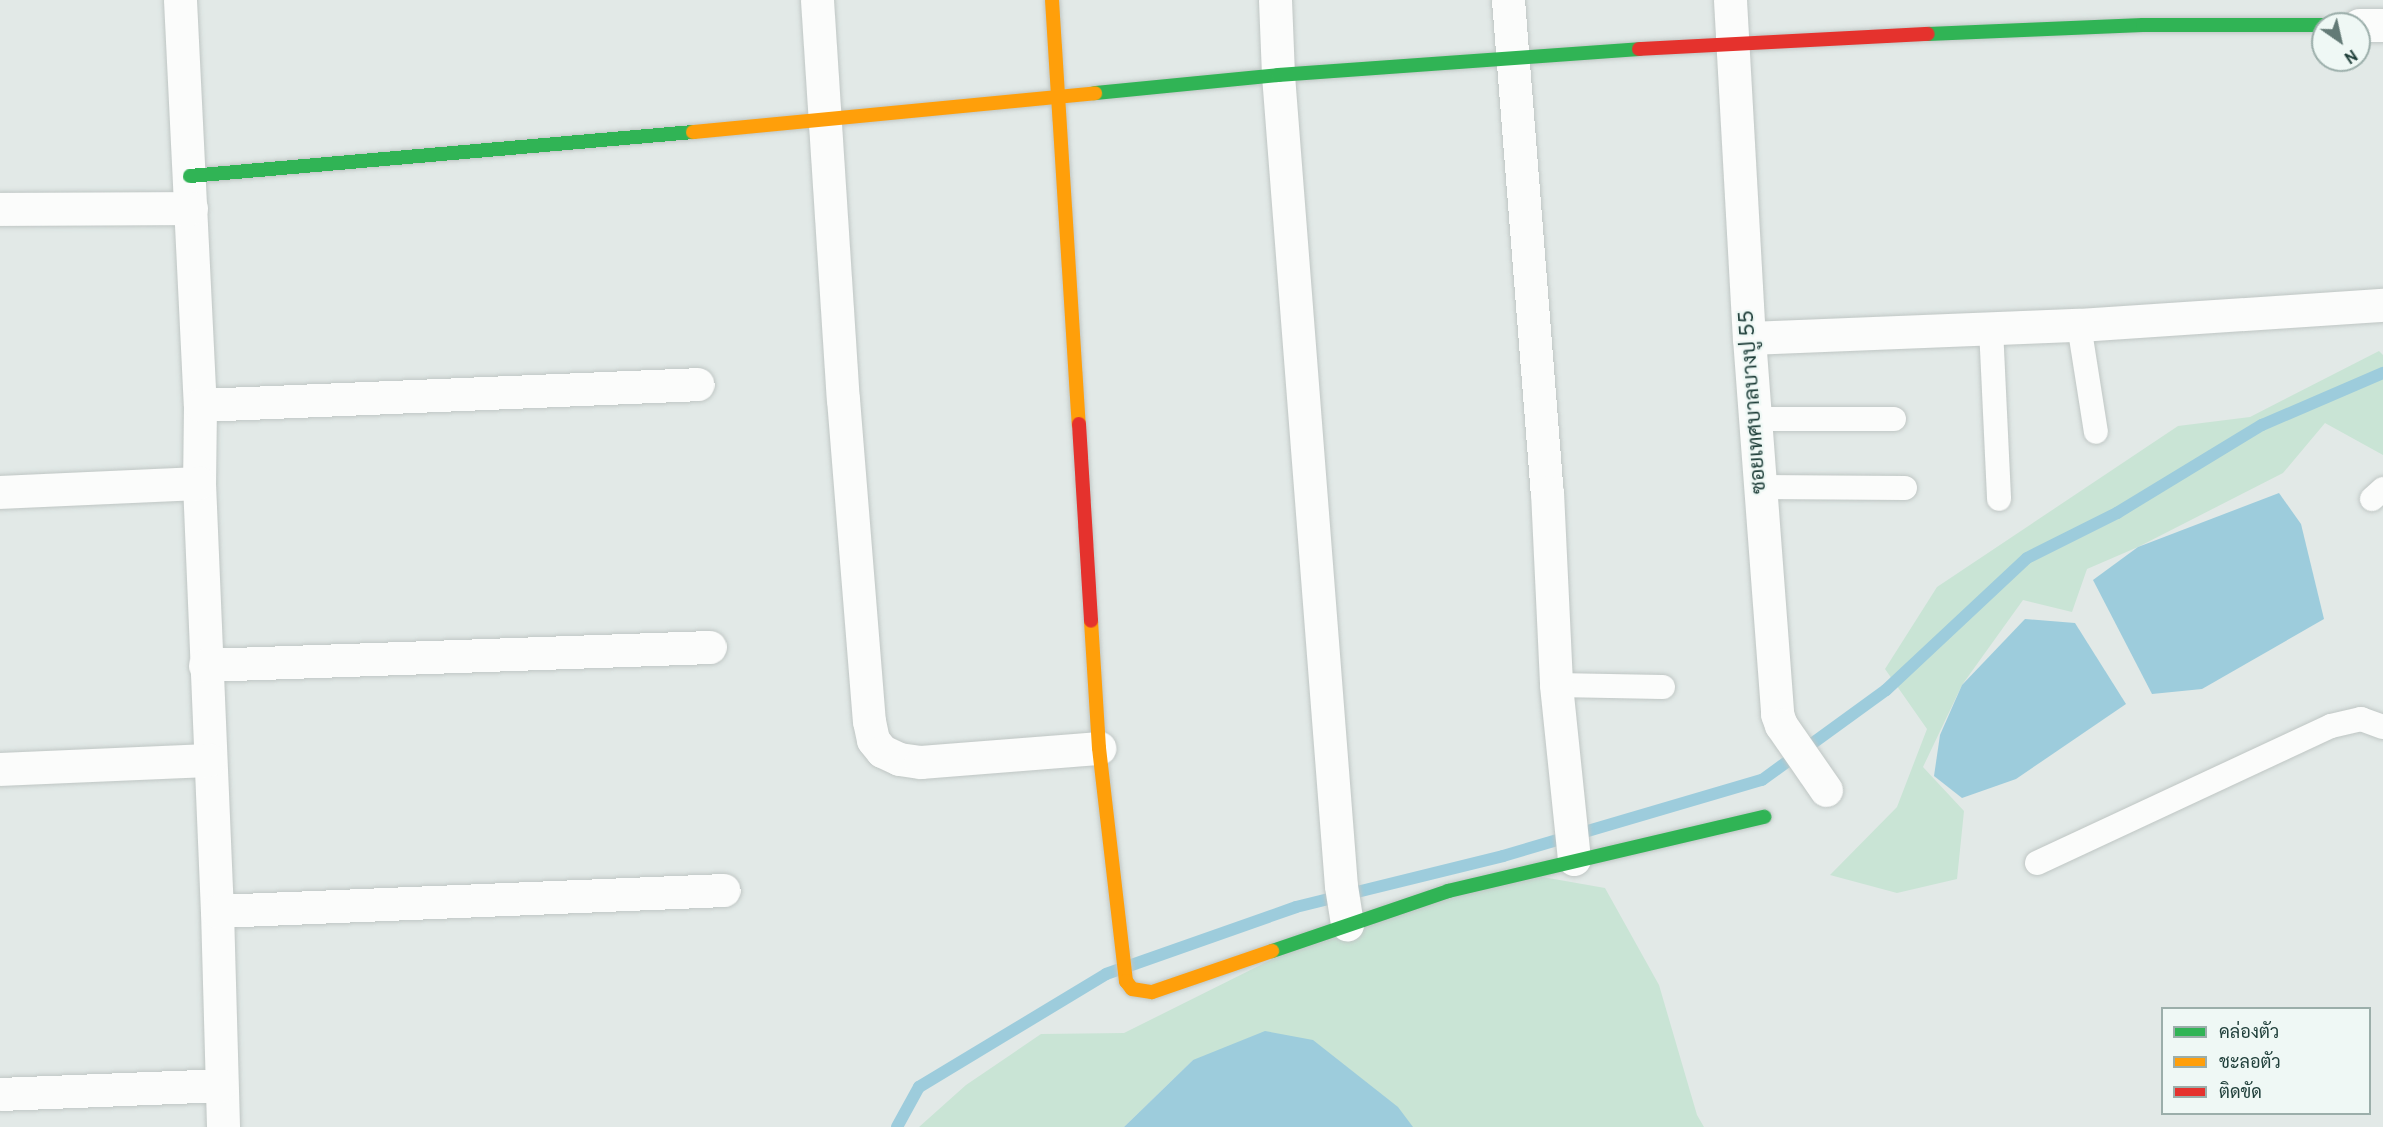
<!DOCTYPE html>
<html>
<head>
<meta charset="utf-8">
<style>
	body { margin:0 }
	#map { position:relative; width:2383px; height:1127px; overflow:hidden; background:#e2e9e7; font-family:Overpass,Sarabun,sans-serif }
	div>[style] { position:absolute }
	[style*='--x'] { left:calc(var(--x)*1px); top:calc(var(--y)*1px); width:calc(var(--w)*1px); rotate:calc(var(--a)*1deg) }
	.green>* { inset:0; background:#c9e4d5 }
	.water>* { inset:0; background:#9dccdc }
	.stream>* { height:12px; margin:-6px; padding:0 6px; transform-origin:6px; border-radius:6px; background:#9dccdc }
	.roads { filter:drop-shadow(0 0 2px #bfc6c4) drop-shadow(0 0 2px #bfc6c4) }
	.lane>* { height:24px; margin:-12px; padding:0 12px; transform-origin:12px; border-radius:12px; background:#fbfcfb }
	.street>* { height:33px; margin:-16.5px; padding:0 16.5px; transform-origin:16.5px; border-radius:16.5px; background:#fbfcfb }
	.fast>* { height:14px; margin:-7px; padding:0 7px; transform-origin:7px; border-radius:7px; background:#30b455 }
	.slow>* { height:14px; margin:-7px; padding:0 7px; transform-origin:7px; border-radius:7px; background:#ff9f0a }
	.jam>* { height:14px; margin:-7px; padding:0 7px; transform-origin:7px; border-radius:7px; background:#e5322d }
	span { translate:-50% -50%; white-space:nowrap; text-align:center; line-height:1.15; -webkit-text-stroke:4.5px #eff8f5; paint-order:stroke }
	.street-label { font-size:21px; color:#1e3e39 }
	.legend { position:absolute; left:2161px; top:1007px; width:210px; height:108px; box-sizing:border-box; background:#eff8f5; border:2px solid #9baeaa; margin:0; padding:8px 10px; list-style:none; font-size:18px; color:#1e3e39 }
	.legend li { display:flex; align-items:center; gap:12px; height:30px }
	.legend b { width:30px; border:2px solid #9baeaa }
	.north { position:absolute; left:2311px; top:12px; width:60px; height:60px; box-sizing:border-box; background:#eff8f5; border:2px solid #9baeaa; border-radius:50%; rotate:146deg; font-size:16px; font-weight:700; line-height:24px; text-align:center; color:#1e3e39 }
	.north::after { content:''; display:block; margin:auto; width:21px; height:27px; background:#637a76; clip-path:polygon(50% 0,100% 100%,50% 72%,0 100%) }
</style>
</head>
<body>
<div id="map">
	<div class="green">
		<i style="clip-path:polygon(2379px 351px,2383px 355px,2383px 455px,2325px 423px,2283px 473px,2138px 547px,2087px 569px,2072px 612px,2023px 600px,1962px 685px,1923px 767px,1964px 811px,1957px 879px,1897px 893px,1830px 875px,1897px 807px,1927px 729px,1885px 669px,1937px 587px,2178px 426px,2250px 417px)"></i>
		<i style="clip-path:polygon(1519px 873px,1605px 888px,1659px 985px,1697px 1115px,1704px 1127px,1400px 1127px,1193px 1060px,1124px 1127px,919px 1127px,966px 1085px,1041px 1034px,1124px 1033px,1327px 932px)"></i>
	</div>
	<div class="water">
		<i style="clip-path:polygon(2279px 493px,2301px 524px,2324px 619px,2202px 689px,2152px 694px,2093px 580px,2138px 547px)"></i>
		<i style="clip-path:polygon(2025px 619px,2075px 623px,2126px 704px,2016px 779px,1962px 798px,1934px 776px,1940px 735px,1962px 685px)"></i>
		<i style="clip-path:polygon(1265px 1031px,1313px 1040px,1398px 1107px,1413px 1127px,1124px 1127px,1193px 1060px)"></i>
	</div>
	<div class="stream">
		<i style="--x:897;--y:1127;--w:46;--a:-61.2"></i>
		<i style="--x:919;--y:1087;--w:218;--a:-31.1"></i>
		<i style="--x:1106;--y:974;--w:201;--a:-19.4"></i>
		<i style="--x:1296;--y:907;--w:213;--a:-13.8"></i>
		<i style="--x:1503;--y:856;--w:270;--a:-16.4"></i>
		<i style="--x:1762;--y:780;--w:153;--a:-36"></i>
		<i style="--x:1886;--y:690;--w:193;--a:-43.1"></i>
		<i style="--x:2027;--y:558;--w:101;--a:-26.6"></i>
		<i style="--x:2117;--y:513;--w:170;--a:-31.3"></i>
		<i style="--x:2262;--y:425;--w:132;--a:-23.3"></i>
	</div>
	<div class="roads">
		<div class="lane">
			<i style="--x:2079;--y:325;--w:108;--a:81"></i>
			<i style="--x:1991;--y:328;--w:171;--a:87.3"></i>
			<i style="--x:1755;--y:419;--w:139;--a:0"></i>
			<i style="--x:1761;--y:487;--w:144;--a:0.4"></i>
			<i style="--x:2372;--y:499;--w:15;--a:-42"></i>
			<i style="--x:1556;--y:685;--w:107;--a:1.1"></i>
			<i style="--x:2037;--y:863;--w:324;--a:-25"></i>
			<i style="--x:2331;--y:726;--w:31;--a:-13"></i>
			<i style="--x:2361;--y:719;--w:23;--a:20"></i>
		</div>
		<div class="street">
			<i style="--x:180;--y:0;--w:405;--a:87.2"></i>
			<i style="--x:200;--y:405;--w:78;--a:90.7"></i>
			<i style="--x:199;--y:483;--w:428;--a:87.6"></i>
			<i style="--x:217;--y:911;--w:216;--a:88.4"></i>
			<i style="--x:817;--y:0;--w:400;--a:86.3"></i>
			<i style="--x:843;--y:399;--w:323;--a:85.4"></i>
			<i style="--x:869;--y:721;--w:19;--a:78"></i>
			<i style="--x:873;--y:740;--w:14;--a:51"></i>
			<i style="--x:882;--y:751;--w:19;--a:25"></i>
			<i style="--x:899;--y:759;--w:22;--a:8"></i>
			<i style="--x:921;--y:762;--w:179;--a:-4.5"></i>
			<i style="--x:1275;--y:0;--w:75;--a:87.7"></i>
			<i style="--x:1278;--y:75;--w:813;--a:85.56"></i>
			<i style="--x:1341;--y:886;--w:39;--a:81"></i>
			<i style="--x:1508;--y:0;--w:494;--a:85.5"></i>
			<i style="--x:1547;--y:492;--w:193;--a:87.3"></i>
			<i style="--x:1556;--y:685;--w:175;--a:84.1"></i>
			<i style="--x:1730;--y:0;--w:339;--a:86.8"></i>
			<i style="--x:1749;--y:338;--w:377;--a:85.7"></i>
			<i style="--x:1777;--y:714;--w:12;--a:70"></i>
			<i style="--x:1781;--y:725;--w:79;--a:55.3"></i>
			<i style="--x:2359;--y:25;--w:24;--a:0"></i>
			<i style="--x:0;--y:209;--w:191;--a:-0.3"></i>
			<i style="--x:1749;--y:338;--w:330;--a:-2.3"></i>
			<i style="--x:2079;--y:325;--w:305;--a:-3.8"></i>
			<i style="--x:200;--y:405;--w:498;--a:-2.4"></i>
			<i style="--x:0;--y:492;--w:199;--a:-2.6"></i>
			<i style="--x:205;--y:665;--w:505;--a:-2.04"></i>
			<i style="--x:0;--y:769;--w:209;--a:-2.5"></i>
			<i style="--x:217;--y:911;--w:507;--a:-2.37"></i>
			<i style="--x:0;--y:1094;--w:220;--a:-2.3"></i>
		</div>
		<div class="fast">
			<i style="--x:1928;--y:34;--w:215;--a:-2.4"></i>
			<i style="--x:2143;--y:25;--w:180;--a:0"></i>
			<i style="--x:1095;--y:93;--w:184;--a:-5.6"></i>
			<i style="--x:1278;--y:75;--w:362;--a:-4.1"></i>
			<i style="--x:190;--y:176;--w:505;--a:-5"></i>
			<i style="--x:1272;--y:951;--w:186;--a:-18.8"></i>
			<i style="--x:1448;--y:891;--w:325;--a:-13.2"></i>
		</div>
		<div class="slow">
			<i style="--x:1052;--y:0;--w:425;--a:86.4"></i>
			<i style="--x:693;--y:132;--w:404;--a:-5.5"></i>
			<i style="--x:1091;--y:621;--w:127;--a:86.4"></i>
			<i style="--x:1099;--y:748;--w:235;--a:83.4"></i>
			<i style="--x:1126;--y:981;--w:10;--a:53"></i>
			<i style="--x:1132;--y:989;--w:20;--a:9"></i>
			<i style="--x:1152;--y:992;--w:127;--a:-18.9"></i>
		</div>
		<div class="jam">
			<i style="--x:1639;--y:49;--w:289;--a:-3"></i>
			<i style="--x:1079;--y:424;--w:197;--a:86.5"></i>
		</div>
	</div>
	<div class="street-label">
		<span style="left:1754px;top:402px;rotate:-94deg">ซอยเทศบาลบางปู 55</span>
	</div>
	<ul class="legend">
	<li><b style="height:8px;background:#30b455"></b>คล่องตัว</li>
	<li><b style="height:8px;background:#ff9f0a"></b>ชะลอตัว</li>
	<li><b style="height:8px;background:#e5322d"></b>ติดขัด</li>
	</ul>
	<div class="north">N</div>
</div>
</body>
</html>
